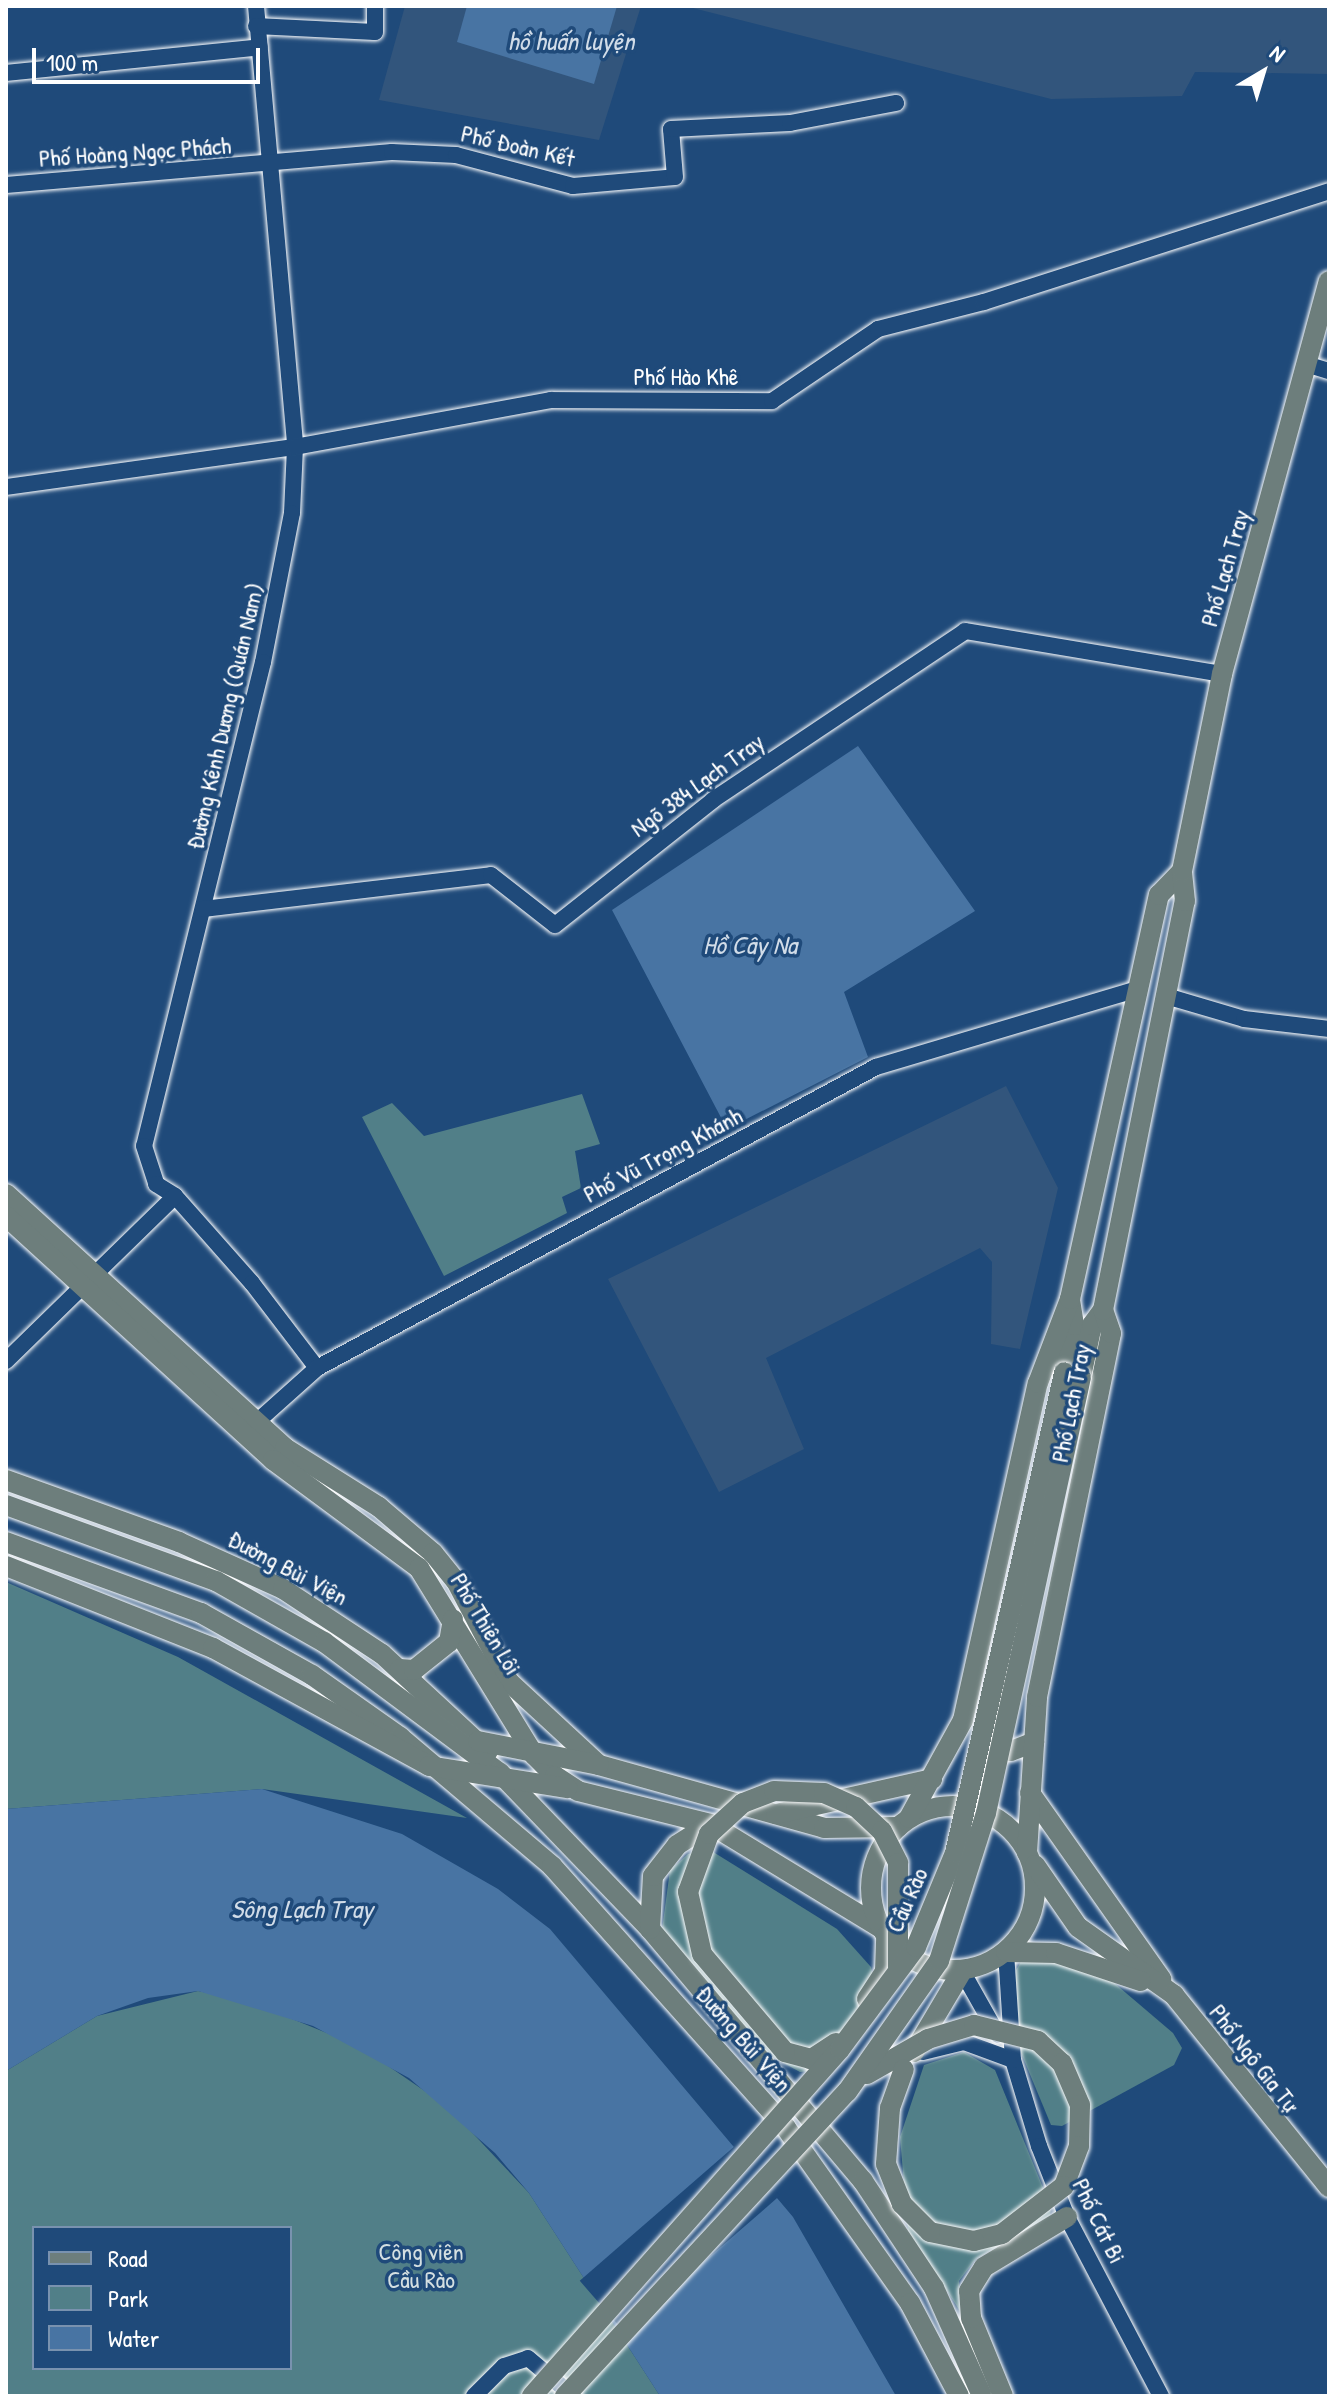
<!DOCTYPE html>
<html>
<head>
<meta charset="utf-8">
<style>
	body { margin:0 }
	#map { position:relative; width:1335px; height:2402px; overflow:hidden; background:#1f4a7a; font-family:"Patrick Hand",sans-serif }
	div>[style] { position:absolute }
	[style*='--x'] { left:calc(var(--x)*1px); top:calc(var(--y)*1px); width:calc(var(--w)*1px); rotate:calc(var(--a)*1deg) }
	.built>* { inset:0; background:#32557c }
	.green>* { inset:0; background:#517f88 }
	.water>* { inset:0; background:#4874a3 }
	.pier>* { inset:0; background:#1f4a7a; transform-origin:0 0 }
	.roads { filter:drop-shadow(0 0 2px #fff) drop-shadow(0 0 2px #fff) }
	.minor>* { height:16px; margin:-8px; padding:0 8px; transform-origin:8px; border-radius:8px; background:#1f4a7a }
	.major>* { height:20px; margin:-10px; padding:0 10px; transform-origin:10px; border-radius:10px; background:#6d7e7c }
	.major>.ring { margin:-10px; padding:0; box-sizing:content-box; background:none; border:20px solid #6d7e7c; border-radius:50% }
	.bridges { filter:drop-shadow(0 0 2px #fff) drop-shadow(0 0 2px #fff) }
	.major-bridge>* { height:20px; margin:-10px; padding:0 10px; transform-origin:10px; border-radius:10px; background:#6d7e7c }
	span { translate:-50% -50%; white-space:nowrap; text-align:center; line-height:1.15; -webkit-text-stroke:7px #1f4a7a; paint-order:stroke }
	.street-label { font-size:24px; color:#fff }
	.park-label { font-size:24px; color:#d4dfe1 }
	.water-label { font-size:26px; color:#d1dce8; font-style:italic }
	.frame { position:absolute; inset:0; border:8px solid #fff; pointer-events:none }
	.legend { position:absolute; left:32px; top:2226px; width:260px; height:144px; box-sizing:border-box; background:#1f4a7a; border:2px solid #7992af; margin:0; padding:10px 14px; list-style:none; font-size:24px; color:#fff }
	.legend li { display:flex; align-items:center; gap:16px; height:40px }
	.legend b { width:40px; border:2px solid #7992af }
	.north { position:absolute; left:1223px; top:32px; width:80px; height:80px; -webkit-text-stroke:6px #1f4a7a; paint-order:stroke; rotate:38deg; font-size:22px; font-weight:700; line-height:32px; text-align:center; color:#fff }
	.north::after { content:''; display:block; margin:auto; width:28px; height:36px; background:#fff; clip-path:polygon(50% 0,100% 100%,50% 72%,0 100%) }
	.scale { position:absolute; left:32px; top:48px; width:228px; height:36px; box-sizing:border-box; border:4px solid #fff; border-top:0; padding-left:10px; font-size:24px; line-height:28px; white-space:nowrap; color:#fff; -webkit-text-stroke:6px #1f4a7a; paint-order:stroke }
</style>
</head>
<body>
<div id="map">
	<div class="built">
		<i style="clip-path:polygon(405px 6px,641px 6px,599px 140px,379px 100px)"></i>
		<i style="clip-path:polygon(685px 6px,1329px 6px,1329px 74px,1195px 72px,1182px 96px,1051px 99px)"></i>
		<i style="clip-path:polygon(1006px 1086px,1058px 1188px,1020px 1349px,991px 1344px,992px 1262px,980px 1248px,766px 1358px,804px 1449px,719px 1492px,608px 1279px)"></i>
	</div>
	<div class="green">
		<i style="clip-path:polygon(582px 1094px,600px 1144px,575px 1151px,581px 1188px,562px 1197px,567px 1213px,444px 1276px,362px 1117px,392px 1103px,424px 1136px)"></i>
		<i style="clip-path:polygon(6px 1582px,178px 1657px,467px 1818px,262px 1789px,6px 1809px)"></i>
		<i style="clip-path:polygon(710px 1850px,837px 1929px,871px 1967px,876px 1992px,818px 2070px,800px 2072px,769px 2055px,662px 1930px,670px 1870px,688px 1854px)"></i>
		<i style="clip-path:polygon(1023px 1958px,1099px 1970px,1173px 2033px,1182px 2048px,1174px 2065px,1062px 2126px,1051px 2125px,1017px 2043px,1015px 1972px)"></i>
		<i style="clip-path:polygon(evenodd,198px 1991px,250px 2002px,359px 2046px,448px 2107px,529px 2193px,660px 2396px,6px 2396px,6px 2071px,97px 2016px,198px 1991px,34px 2228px,290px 2228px,290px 2368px,34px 2368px,34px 2228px)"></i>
		<i style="clip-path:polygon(964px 2052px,995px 2070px,1051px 2207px,1050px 2215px,976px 2259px,959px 2281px,960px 2311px,908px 2231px,900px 2137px,924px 2065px)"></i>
	</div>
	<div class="water">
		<i style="clip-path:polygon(467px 6px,617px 6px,594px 84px,457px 42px)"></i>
		<i style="clip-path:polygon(858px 746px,975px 911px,844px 992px,868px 1057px,727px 1129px,612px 910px)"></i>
		<i style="clip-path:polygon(262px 1789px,402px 1834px,498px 1889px,550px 1929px,793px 2217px,896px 2396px,660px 2396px,529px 2193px,495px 2153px,409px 2078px,313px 2026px,198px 1991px,148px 1998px,97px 2016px,6px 2071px,6px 1809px)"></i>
	</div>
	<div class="pier">
		<i style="left:736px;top:2145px;width:67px;height:207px;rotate:49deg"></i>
	</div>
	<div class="roads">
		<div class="minor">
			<i style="--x:256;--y:6;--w:443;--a:84.9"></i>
			<i style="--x:295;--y:447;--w:66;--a:92.6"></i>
			<i style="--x:292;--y:513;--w:152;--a:101"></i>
			<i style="--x:263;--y:662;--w:498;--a:103.8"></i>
			<i style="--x:144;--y:1146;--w:40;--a:72"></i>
			<i style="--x:156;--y:1184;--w:22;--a:32"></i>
			<i style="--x:175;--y:1196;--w:116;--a:48.5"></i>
			<i style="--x:252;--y:1283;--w:107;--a:52.6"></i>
			<i style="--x:256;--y:26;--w:119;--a:2.9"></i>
			<i style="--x:375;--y:32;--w:26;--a:-90"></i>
			<i style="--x:6;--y:73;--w:255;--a:-5.8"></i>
			<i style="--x:6;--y:185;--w:387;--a:-4.9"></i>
			<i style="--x:392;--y:152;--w:64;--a:2.7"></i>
			<i style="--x:456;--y:155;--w:121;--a:14.8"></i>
			<i style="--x:573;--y:186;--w:102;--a:-5"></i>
			<i style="--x:675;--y:177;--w:48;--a:-94.8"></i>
			<i style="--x:671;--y:129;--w:119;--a:-2.9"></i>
			<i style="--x:790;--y:123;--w:108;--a:-10.7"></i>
			<i style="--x:1309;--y:365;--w:21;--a:17"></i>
			<i style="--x:6;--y:487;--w:292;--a:-7.9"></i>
			<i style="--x:295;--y:447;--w:260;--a:-10.4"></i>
			<i style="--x:551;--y:400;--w:221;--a:0.3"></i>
			<i style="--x:772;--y:401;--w:128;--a:-34.2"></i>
			<i style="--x:878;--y:329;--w:109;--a:-14.3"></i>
			<i style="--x:984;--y:302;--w:362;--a:-17.8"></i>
			<i style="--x:203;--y:909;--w:290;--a:-6.7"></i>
			<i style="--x:491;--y:875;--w:81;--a:38"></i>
			<i style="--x:555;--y:925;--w:201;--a:-38.3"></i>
			<i style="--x:713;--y:800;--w:303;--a:-33.8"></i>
			<i style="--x:965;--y:631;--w:261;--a:9.5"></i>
			<i style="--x:1166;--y:996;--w:81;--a:16.4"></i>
			<i style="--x:1244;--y:1019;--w:86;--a:6.7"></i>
			<i style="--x:6;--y:1361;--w:236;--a:-44.3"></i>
			<i style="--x:250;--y:1428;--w:90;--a:-41.8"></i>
			<i style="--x:317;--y:1368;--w:635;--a:-28.3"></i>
			<i style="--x:876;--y:1067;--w:273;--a:-16.6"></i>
			<i style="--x:1006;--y:1952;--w:108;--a:86.3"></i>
			<i style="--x:1013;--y:2060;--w:90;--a:73.2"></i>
			<i style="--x:1039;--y:2146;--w:76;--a:68.5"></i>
			<i style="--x:1067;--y:2217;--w:202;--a:62.3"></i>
			<i style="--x:962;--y:1971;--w:73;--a:60.6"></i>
			<i style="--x:923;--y:2052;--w:42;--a:-13.7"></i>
			<i style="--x:964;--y:2042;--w:52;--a:20.2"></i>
			<i style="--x:474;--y:2396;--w:42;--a:-45"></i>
			<i style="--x:504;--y:2366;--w:25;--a:-18"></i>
			<i style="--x:528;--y:2358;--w:59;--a:40.2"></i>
		</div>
		<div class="major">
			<i style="--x:6;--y:1194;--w:377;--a:42.3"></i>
			<i style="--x:285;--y:1448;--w:111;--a:32.1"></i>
			<i style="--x:379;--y:1507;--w:71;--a:40.4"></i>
			<i style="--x:433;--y:1553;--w:36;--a:51"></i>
			<i style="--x:456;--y:1581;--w:114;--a:62.3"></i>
			<i style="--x:509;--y:1682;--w:122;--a:42.7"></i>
			<i style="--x:599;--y:1765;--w:234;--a:15.6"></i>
			<i style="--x:824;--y:1828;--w:74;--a:-0.8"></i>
			<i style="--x:6;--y:1216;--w:362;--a:42.4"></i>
			<i style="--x:273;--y:1460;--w:182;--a:36.5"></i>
			<i style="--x:419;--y:1568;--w:220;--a:58.4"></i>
			<i style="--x:534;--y:1755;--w:30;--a:45"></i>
			<i style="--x:555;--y:1776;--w:27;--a:33"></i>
			<i style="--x:578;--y:1791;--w:136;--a:14"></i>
			<i style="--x:710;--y:1824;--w:200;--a:31.3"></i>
			<i style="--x:1064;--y:1372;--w:48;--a:-78"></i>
			<i style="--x:1074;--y:1325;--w:26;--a:-99"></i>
			<i style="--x:1081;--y:1377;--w:53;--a:-78.1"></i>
			<i style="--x:1092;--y:1325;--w:19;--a:-54"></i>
			<i style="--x:6;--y:1480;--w:184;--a:19.7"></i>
			<i style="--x:179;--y:1542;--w:114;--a:24.3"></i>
			<i style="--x:283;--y:1589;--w:118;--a:33.3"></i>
			<i style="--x:382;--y:1654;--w:144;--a:42.8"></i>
			<i style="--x:6;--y:1505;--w:223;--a:19.9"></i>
			<i style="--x:216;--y:1581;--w:124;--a:29.5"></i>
			<i style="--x:324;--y:1642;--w:219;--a:36.7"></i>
			<i style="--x:500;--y:1773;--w:216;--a:46.1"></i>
			<i style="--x:650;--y:1929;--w:330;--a:49.8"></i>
			<i style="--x:863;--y:2181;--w:128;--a:56.4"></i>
			<i style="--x:934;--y:2288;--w:118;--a:66"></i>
			<i style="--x:6;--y:1542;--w:208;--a:20"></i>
			<i style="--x:201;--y:1613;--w:127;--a:29.2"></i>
			<i style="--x:312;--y:1675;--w:108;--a:35.2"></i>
			<i style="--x:400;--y:1737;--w:199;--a:40.3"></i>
			<i style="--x:552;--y:1866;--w:351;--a:48.2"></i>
			<i style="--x:786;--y:2128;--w:214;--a:54.7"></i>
			<i style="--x:910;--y:2303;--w:105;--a:62.2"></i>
			<i style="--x:6;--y:1566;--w:223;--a:21.6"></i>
			<i style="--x:213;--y:1648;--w:246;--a:28.6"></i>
			<i style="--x:429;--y:1766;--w:140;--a:9.1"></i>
			<i style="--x:400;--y:1669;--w:14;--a:4"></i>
			<i style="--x:414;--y:1670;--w:45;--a:-38.7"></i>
			<i style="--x:449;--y:1642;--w:23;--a:-80"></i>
			<i style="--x:478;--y:1741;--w:123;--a:11.2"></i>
			<i style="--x:984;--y:1748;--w:27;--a:6"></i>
			<i style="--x:1011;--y:1751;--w:25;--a:-21"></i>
			<i style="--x:1030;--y:1793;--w:228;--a:54.8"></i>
			<i class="ring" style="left:871px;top:1806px;width:144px;height:144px"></i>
			<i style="--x:776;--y:1814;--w:160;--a:-12.6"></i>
			<i style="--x:909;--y:1818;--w:112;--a:-61.1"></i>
			<i style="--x:963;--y:1720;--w:345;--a:-77.5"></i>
			<i style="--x:1038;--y:1383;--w:90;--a:-69.1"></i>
			<i style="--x:1070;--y:1299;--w:414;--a:-77.6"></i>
			<i style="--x:1159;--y:895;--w:33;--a:-46"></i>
			<i style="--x:1027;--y:1853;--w:156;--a:-86.3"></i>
			<i style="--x:1037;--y:1697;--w:371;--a:-78.5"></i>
			<i style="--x:1111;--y:1333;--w:24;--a:-109"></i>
			<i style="--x:1103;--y:1310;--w:417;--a:-78.7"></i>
			<i style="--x:1185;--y:901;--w:30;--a:-96"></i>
			<i style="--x:1182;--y:871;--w:201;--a:-78.5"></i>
			<i style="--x:1222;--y:674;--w:407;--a:-74.8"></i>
			<i style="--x:1035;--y:1865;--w:75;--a:55.3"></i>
			<i style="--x:1078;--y:1927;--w:118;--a:35.3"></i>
			<i style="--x:1174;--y:1995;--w:247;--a:51.1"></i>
			<i style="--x:650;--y:1929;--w:53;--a:-86.8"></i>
			<i style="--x:653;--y:1876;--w:39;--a:-52"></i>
			<i style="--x:677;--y:1845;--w:39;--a:-32"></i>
			<i style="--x:1006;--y:1952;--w:50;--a:1.1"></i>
			<i style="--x:1056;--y:1953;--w:89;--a:18.4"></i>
			<i style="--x:867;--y:1999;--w:33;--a:-57"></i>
			<i style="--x:885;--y:1971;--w:35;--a:-88"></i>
			<i style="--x:914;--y:2052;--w:94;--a:-59.3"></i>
			<i style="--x:1003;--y:2396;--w:84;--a:-112.3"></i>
			<i style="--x:971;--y:2318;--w:27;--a:-94"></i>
			<i style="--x:969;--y:2291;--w:28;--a:-58"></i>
			<i style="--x:984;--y:2267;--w:97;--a:-31.1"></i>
		</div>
	</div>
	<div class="bridges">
		<div class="major-bridge">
			<i style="--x:836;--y:2043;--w:30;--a:147"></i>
			<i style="--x:811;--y:2059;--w:27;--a:-165"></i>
			<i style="--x:785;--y:2052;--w:128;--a:-130.3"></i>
			<i style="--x:702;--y:1954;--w:64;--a:-102.7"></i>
			<i style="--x:688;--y:1892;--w:62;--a:-70.1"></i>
			<i style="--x:709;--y:1834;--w:46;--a:-42.4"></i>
			<i style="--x:743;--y:1803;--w:33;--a:-21"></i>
			<i style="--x:774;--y:1791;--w:50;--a:2.3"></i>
			<i style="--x:824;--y:1793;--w:35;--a:24"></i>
			<i style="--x:856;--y:1807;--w:35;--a:43"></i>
			<i style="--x:882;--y:1831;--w:36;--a:63"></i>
			<i style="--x:898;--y:1863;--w:105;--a:90"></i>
			<i style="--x:867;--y:2074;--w:70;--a:-29.8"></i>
			<i style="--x:928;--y:2039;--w:48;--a:-16.9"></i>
			<i style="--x:974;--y:2025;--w:66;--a:14"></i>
			<i style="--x:1038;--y:2041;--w:33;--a:43"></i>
			<i style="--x:1062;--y:2063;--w:46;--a:66.8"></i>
			<i style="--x:1080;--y:2105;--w:41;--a:91.4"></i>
			<i style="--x:1079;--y:2146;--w:43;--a:110.6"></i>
			<i style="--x:1064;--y:2186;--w:78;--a:142.3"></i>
			<i style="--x:1002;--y:2234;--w:29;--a:166"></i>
			<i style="--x:974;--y:2241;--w:45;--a:-168.4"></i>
			<i style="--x:930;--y:2232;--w:40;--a:-135"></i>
			<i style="--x:902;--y:2204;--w:43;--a:-111.8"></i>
			<i style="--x:886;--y:2164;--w:56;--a:-85.9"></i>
			<i style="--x:890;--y:2108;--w:41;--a:-70.3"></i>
			<i style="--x:532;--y:2396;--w:464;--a:-48.4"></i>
			<i style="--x:840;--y:2049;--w:127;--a:-53.3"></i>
			<i style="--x:916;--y:1947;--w:102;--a:-67.5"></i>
			<i style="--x:955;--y:1853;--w:493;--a:-77.2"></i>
			<i style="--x:565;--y:2396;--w:415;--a:-47.2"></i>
			<i style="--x:847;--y:2092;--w:160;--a:-54.9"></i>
			<i style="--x:939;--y:1961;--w:155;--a:-72.4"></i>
			<i style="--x:986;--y:1813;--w:446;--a:-77.7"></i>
		</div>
	</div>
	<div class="street-label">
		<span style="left:518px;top:146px;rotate:13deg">Phố Đoàn Kết</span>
		<span style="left:135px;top:152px;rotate:-4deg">Phố Hoàng Ngọc Phách</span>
		<span style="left:686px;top:377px">Phố Hào Khê</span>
		<span style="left:1225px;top:568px;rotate:-74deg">Phố Lạch Tray</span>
		<span style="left:225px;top:716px;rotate:-77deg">Đường Kênh Dương (Quán Nam)</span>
		<span style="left:697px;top:785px;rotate:-36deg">Ngõ 384 Lạch Tray</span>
		<span style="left:663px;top:1155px;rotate:-28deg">Phố Vũ Trọng Khánh</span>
		<span style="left:1071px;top:1403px;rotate:-79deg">Phố Lạch Tray</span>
		<span style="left:288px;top:1568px;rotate:28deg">Đường Bùi Viện</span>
		<span style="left:486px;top:1624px;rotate:59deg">Phố Thiên Lôi</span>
		<span style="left:907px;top:1900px;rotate:-66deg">Cầu Rào</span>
		<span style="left:744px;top:2039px;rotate:49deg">Đường Bùi Viện</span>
		<span style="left:1254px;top:2058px;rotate:52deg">Phố Ngô Gia Tự</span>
		<span style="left:1099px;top:2221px;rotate:64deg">Phố Cát Bi</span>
	</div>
	<div class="park-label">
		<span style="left:421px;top:2266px">Công viên<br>Cầu Rào</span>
	</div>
	<div class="water-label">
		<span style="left:571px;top:41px">hồ huấn luyện</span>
		<span style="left:750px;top:945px">Hồ Cây Na</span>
		<span style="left:302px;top:1909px">Sông Lạch Tray</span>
	</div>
	<div class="frame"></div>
	<ul class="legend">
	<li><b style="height:10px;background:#6d7e7c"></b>Road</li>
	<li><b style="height:22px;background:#517f88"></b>Park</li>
	<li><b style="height:22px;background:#4874a3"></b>Water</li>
	</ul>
	<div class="north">N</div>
	<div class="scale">100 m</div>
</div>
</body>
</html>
